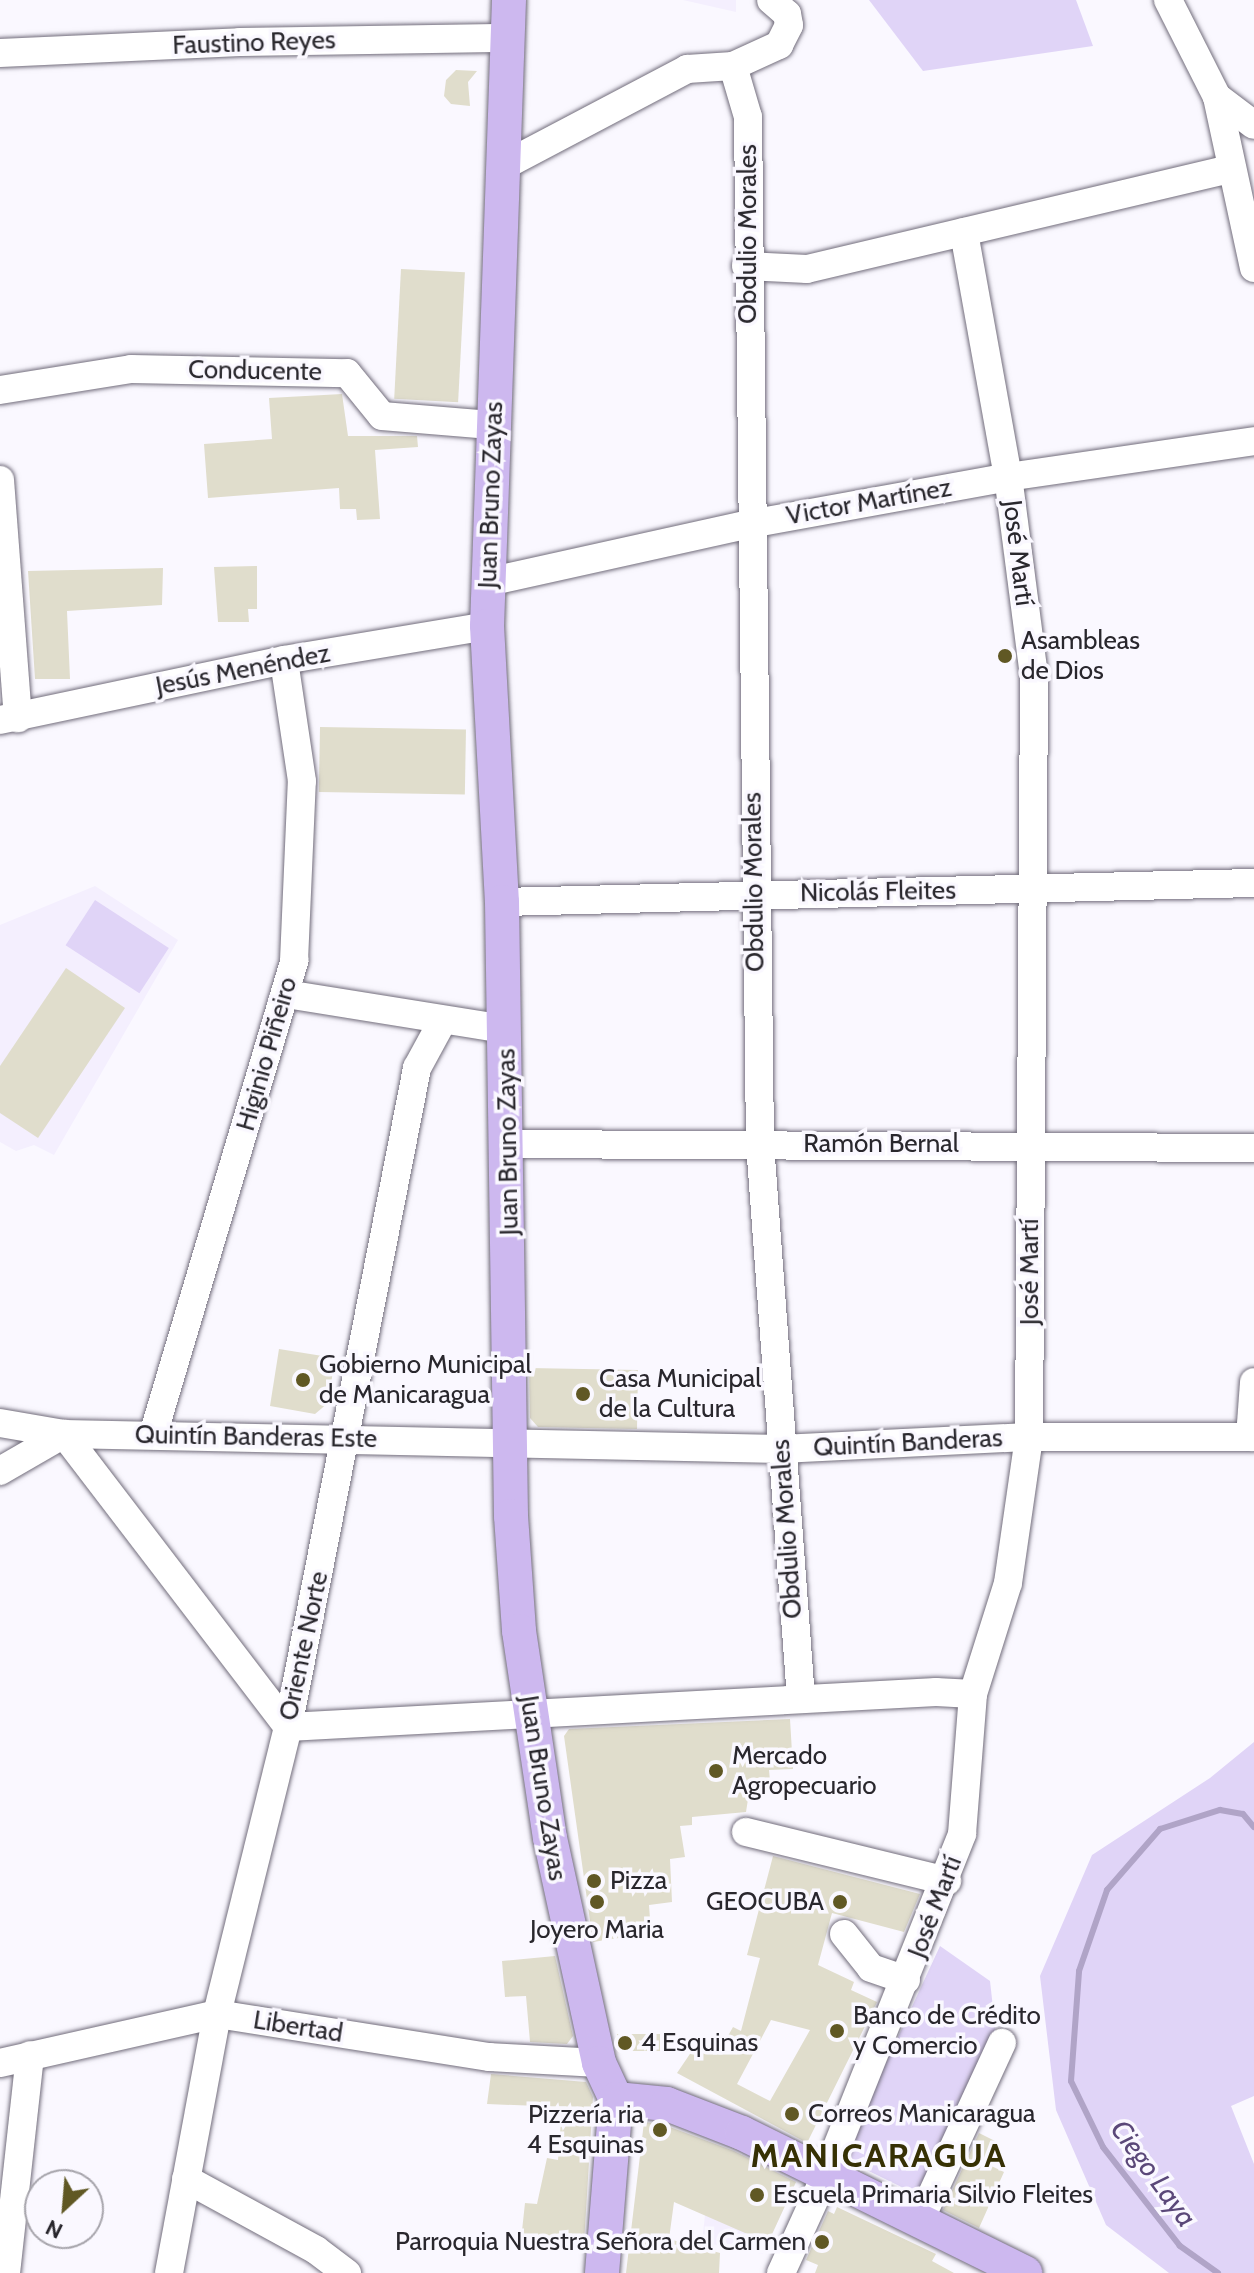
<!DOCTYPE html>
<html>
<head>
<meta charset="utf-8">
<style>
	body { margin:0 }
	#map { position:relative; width:1254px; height:2273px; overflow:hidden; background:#faf8ff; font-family:Cabin,sans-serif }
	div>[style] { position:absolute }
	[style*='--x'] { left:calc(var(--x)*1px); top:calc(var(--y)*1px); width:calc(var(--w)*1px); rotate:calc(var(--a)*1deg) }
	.built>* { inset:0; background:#f4effe }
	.green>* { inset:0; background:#e0d4f7; transform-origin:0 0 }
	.stream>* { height:6px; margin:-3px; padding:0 3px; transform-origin:3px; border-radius:3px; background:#b0a4c7 }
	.building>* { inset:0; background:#e0ddcc; transform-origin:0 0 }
	.roads { filter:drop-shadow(0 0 2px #726d7c) drop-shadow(0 0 2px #726d7c) }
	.minor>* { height:28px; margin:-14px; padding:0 14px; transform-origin:14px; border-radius:14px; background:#fff }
	.major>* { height:34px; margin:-17px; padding:0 17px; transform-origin:17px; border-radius:17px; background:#cdb8ef }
	.dots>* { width:22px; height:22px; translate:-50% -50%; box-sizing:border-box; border:4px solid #faf8ff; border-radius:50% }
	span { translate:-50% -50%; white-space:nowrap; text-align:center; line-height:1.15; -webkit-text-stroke:7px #faf8ff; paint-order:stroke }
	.street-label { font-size:26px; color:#29272d }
	.poi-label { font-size:26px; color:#29272d }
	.left { translate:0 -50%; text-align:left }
	.right { translate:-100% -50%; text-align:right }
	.water-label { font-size:28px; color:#5b4879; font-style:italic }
	.district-label { font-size:34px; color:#363004; font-weight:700; letter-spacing:2px }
	.north { position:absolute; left:24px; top:2169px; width:80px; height:80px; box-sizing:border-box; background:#faf8ff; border:2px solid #a6a4ab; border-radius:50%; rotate:206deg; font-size:22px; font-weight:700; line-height:32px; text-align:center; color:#29272d }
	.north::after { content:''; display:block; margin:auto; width:28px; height:36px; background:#605824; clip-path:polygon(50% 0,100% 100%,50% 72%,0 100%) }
</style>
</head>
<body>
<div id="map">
	<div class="built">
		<i style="clip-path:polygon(683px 0,736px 0,736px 12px)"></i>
		<i style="clip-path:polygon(95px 886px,178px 940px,54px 1155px,34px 1145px,16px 1151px,0 1142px,0 925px)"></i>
		<i style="clip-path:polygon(744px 2150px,799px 2175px,763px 2254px,702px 2243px,705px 2215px,714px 2218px)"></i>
	</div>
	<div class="green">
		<i style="clip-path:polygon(869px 0,1076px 0,1093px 46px,923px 71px)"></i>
		<i style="left:95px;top:900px;width:88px;height:54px;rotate:33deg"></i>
		<i style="clip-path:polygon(1254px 1742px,1254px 2096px,1231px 2106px,1254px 2164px,1254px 2273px,1169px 2273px,1106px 2225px,1056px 2110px,1040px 1976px,1092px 1855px,1210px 1778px)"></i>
		<i style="clip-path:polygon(940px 1946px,990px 1981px,996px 2035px,918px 2195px,842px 2158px)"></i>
	</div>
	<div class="stream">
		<i style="--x:1218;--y:2273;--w:47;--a:-144.6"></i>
		<i style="--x:1180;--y:2246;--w:125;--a:-127.9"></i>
		<i style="--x:1103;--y:2147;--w:73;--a:-115.9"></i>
		<i style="--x:1071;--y:2081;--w:110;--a:-85.8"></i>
		<i style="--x:1079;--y:1971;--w:86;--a:-70.9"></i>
		<i style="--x:1107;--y:1890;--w:81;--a:-49"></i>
		<i style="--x:1160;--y:1829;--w:63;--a:-17.6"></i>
		<i style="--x:1220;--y:1810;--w:23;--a:10"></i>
		<i style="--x:1243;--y:1814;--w:17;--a:50"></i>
	</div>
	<div class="building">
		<i style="clip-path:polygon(456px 70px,477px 71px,468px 82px,470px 106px,451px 104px,444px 96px,446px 80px)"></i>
		<i style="left:401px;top:269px;width:64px;height:130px;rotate:3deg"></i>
		<i style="clip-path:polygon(342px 394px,348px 436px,417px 436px,418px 447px,375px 450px,380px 519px,357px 520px,356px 509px,340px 509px,339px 488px,208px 498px,204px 444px,272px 439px,269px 398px)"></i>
		<i style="clip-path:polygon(257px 566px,257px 609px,248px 609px,249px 622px,218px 622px,214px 567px)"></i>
		<i style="clip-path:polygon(163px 568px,162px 605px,67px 611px,70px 679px,35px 679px,28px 571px)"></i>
		<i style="left:320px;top:727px;width:146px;height:65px;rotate:1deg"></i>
		<i style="clip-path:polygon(66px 968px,125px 1008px,38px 1138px,0 1113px,0 1066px)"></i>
		<i style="clip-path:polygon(279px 1349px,335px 1358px,328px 1403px,315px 1414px,270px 1406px)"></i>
		<i style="clip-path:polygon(529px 1368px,638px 1370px,637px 1429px,538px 1427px,530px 1418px)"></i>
		<i style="clip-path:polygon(790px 1719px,793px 1769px,769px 1770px,771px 1792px,749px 1793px,746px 1812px,692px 1817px,692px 1825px,680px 1826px,685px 1857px,670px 1859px,672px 1902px,649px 1905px,651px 1933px,593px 1942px,564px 1736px,569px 1729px)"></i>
		<i style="clip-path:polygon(evenodd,773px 1856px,920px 1894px,904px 1932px,832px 1913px,818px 1965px,854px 1982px,851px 1990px,877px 2002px,807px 2143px,677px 2073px,698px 2042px,719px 2052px,733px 2027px,741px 2031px,760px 1958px,747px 1955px,773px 1856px,771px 2020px,810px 2030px,770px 2101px,737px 2084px,771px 2020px)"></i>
		<i style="clip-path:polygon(555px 1956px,573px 2036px,567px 2044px,530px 2042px,526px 1996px,505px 1997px,502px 1961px)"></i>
		<i style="left:617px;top:2034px;width:43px;height:17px"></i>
		<i style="clip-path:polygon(491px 2074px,586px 2082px,593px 2097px,584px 2243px,521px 2240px,525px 2203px,537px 2204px,547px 2158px,558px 2160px,562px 2107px,487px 2104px)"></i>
		<i style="clip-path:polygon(644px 2122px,662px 2124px,734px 2151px,796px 2182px,768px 2243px,674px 2202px,669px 2239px,720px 2253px,719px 2273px,626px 2273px)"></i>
		<i style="clip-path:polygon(979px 2133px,995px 2141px,985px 2163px,1004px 2172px,979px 2228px,943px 2210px)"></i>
		<i style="clip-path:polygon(837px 2207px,936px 2254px,932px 2261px,954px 2273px,815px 2273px,818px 2265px,806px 2260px,828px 2211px,834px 2214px)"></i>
	</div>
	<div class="roads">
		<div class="minor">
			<i style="--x:1168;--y:0;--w:109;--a:63.2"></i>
			<i style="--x:1217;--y:97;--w:175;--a:77.8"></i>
			<i style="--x:0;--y:53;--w:240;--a:-2.6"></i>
			<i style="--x:240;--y:42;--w:269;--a:-0.9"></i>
			<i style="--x:733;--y:66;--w:53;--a:73.6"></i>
			<i style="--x:748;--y:117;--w:1027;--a:89.33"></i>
			<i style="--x:760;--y:1144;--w:556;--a:85.77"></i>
			<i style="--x:1217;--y:97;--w:46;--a:37.1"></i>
			<i style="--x:507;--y:164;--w:204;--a:-27.8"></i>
			<i style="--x:687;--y:69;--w:46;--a:-3.7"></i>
			<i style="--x:733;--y:66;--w:51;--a:-24.5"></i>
			<i style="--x:779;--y:45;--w:22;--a:-63"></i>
			<i style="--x:789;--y:25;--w:11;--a:-100"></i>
			<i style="--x:787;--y:14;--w:21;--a:-139"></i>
			<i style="--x:746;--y:266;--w:61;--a:2.8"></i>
			<i style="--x:807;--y:269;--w:436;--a:-13.3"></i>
			<i style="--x:0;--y:390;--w:133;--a:-9.1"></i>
			<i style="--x:131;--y:369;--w:216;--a:1.1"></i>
			<i style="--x:347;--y:373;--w:55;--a:50.9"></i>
			<i style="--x:382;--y:416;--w:109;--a:4.7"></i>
			<i style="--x:0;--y:480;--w:239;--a:85.7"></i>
			<i style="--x:488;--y:582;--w:268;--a:-12.5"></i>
			<i style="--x:750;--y:524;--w:262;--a:-10.3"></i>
			<i style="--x:1008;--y:477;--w:249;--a:-8.3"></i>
			<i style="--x:0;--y:720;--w:290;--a:-11.9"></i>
			<i style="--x:284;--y:660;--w:206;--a:-9.5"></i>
			<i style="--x:502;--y:902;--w:752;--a:-1.45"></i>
			<i style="--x:286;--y:994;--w:222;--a:9.1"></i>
			<i style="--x:509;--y:1144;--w:745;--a:0.31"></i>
			<i style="--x:0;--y:1423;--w:65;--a:9.8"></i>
			<i style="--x:64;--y:1434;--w:717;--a:1.2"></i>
			<i style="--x:781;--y:1449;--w:248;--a:-2.8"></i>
			<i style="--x:1029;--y:1437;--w:225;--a:0"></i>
			<i style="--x:153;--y:1435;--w:495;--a:-73.4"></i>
			<i style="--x:294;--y:961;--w:180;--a:-87.5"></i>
			<i style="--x:302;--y:781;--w:122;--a:-98.5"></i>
			<i style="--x:1250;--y:1437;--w:55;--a:-85.8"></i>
			<i style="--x:0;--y:1471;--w:74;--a:-30"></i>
			<i style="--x:64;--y:1434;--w:369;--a:52.6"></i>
			<i style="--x:288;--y:1727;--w:649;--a:-3.09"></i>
			<i style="--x:936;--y:1692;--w:37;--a:3"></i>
			<i style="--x:746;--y:1832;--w:207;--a:13.7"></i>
			<i style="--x:844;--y:1934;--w:43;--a:51.5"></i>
			<i style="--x:871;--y:1968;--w:37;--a:19"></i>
			<i style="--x:0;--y:2063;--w:222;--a:-12.7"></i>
			<i style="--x:217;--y:2014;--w:275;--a:9"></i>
			<i style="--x:489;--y:2057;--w:110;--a:3.1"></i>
			<i style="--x:186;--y:2179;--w:148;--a:28.6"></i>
			<i style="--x:316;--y:2250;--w:39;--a:37"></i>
			<i style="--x:921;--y:2218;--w:193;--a:-65.2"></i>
			<i style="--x:6;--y:2273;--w:219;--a:-83.7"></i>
			<i style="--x:169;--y:2273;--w:263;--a:-79.5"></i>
			<i style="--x:217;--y:2014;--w:296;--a:-76.1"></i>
			<i style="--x:288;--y:1727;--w:672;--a:-78.92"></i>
			<i style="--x:417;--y:1068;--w:52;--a:-61.5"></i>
			<i style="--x:781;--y:2273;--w:111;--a:-65.5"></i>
			<i style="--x:827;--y:2172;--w:364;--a:-68.2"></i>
			<i style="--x:962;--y:1834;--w:140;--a:-85.5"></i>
			<i style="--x:973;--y:1694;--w:116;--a:-72.5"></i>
			<i style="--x:1008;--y:1583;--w:148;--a:-81.8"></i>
			<i style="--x:1029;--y:1437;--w:761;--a:-89.62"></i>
			<i style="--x:1034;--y:676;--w:201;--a:-97.4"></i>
			<i style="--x:1008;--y:477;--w:249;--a:-100.2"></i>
		</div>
		<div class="major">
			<i style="--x:509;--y:0;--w:626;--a:92.01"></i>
			<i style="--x:487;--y:626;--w:276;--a:86.9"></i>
			<i style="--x:502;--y:902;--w:614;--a:89.16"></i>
			<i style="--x:511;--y:1516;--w:115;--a:86"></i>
			<i style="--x:519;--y:1631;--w:209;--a:81.5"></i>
			<i style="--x:550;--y:1838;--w:230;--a:77.7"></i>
			<i style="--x:599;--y:2063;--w:40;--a:65"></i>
			<i style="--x:616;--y:2099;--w:175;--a:94.6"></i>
			<i style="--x:616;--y:2099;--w:51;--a:5.6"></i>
			<i style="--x:667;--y:2104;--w:80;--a:21.1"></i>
			<i style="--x:742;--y:2133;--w:316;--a:26.3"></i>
		</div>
	</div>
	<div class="dots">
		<i style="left:1005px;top:656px;background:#605824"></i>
		<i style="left:303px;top:1380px;background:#605824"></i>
		<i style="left:583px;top:1394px;background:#605824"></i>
		<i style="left:716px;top:1771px;background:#605824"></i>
		<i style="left:594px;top:1881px;background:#605824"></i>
		<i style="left:597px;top:1902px;background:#605824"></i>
		<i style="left:840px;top:1902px;background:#605824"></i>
		<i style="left:837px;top:2031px;background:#605824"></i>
		<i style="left:625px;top:2043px;background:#605824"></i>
		<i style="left:792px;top:2114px;background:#605824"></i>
		<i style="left:660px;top:2130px;background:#605824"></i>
		<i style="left:757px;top:2195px;background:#605824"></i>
		<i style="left:822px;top:2242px;background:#605824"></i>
	</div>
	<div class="street-label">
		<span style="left:254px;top:43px;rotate:-2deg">Faustino Reyes</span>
		<span style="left:748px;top:234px;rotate:-90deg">Obdulio Morales</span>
		<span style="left:255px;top:371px;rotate:1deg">Conducente</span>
		<span style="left:491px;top:495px;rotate:-88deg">Juan Bruno Zayas</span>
		<span style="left:869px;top:502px;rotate:-10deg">Victor Martínez</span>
		<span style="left:1018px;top:553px;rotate:83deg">José Martí</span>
		<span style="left:243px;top:670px;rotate:-11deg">Jesús Menéndez</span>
		<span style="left:754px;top:882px;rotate:-91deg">Obdulio Morales</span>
		<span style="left:878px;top:892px;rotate:-1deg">Nicolás Fleites</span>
		<span style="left:267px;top:1054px;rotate:-74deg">Higinio Piñeiro</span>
		<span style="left:508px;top:1142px;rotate:-91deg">Juan Bruno Zayas</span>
		<span style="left:881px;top:1144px">Ramón Bernal</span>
		<span style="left:1030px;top:1272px;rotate:-90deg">José Martí</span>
		<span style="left:256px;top:1437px;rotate:1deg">Quintín Banderas Este</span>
		<span style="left:908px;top:1443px;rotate:-3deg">Quintín Banderas</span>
		<span style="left:787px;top:1529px;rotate:-94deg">Obdulio Morales</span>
		<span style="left:304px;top:1646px;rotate:-78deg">Oriente Norte</span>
		<span style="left:543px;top:1788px;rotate:81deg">Juan Bruno Zayas</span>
		<span style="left:935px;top:1907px;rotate:-69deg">José Martí</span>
		<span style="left:298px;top:2027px;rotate:9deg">Libertad</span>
	</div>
	<div class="poi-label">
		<span class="left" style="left:1021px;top:656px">Asambleas<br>de Dios</span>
		<span class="left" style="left:319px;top:1380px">Gobierno Municipal<br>de Manicaragua</span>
		<span class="left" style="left:599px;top:1394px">Casa Municipal<br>de la Cultura</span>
		<span class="left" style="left:732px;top:1771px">Mercado<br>Agropecuario</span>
		<span class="left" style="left:610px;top:1881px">Pizza</span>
		<span class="right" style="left:824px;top:1902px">GEOCUBA</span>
		<span style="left:597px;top:1930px">Joyero Maria</span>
		<span class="left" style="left:853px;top:2031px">Banco de Crédito<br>y Comercio</span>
		<span class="left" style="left:641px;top:2043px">4 Esquinas</span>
		<span class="left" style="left:808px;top:2114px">Correos Manicaragua</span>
		<span class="right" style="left:644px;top:2130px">Pizzería ria<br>4 Esquinas</span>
		<span class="left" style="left:773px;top:2195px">Escuela Primaria Silvio Fleites</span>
		<span class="right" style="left:806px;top:2242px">Parroquia Nuestra Señora del Carmen</span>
	</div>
	<div class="water-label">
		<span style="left:1154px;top:2173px;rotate:54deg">Ciego Laya</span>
	</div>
	<div class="district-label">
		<span style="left:879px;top:2156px">MANICARAGUA</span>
	</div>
	<div class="north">N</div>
</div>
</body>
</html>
